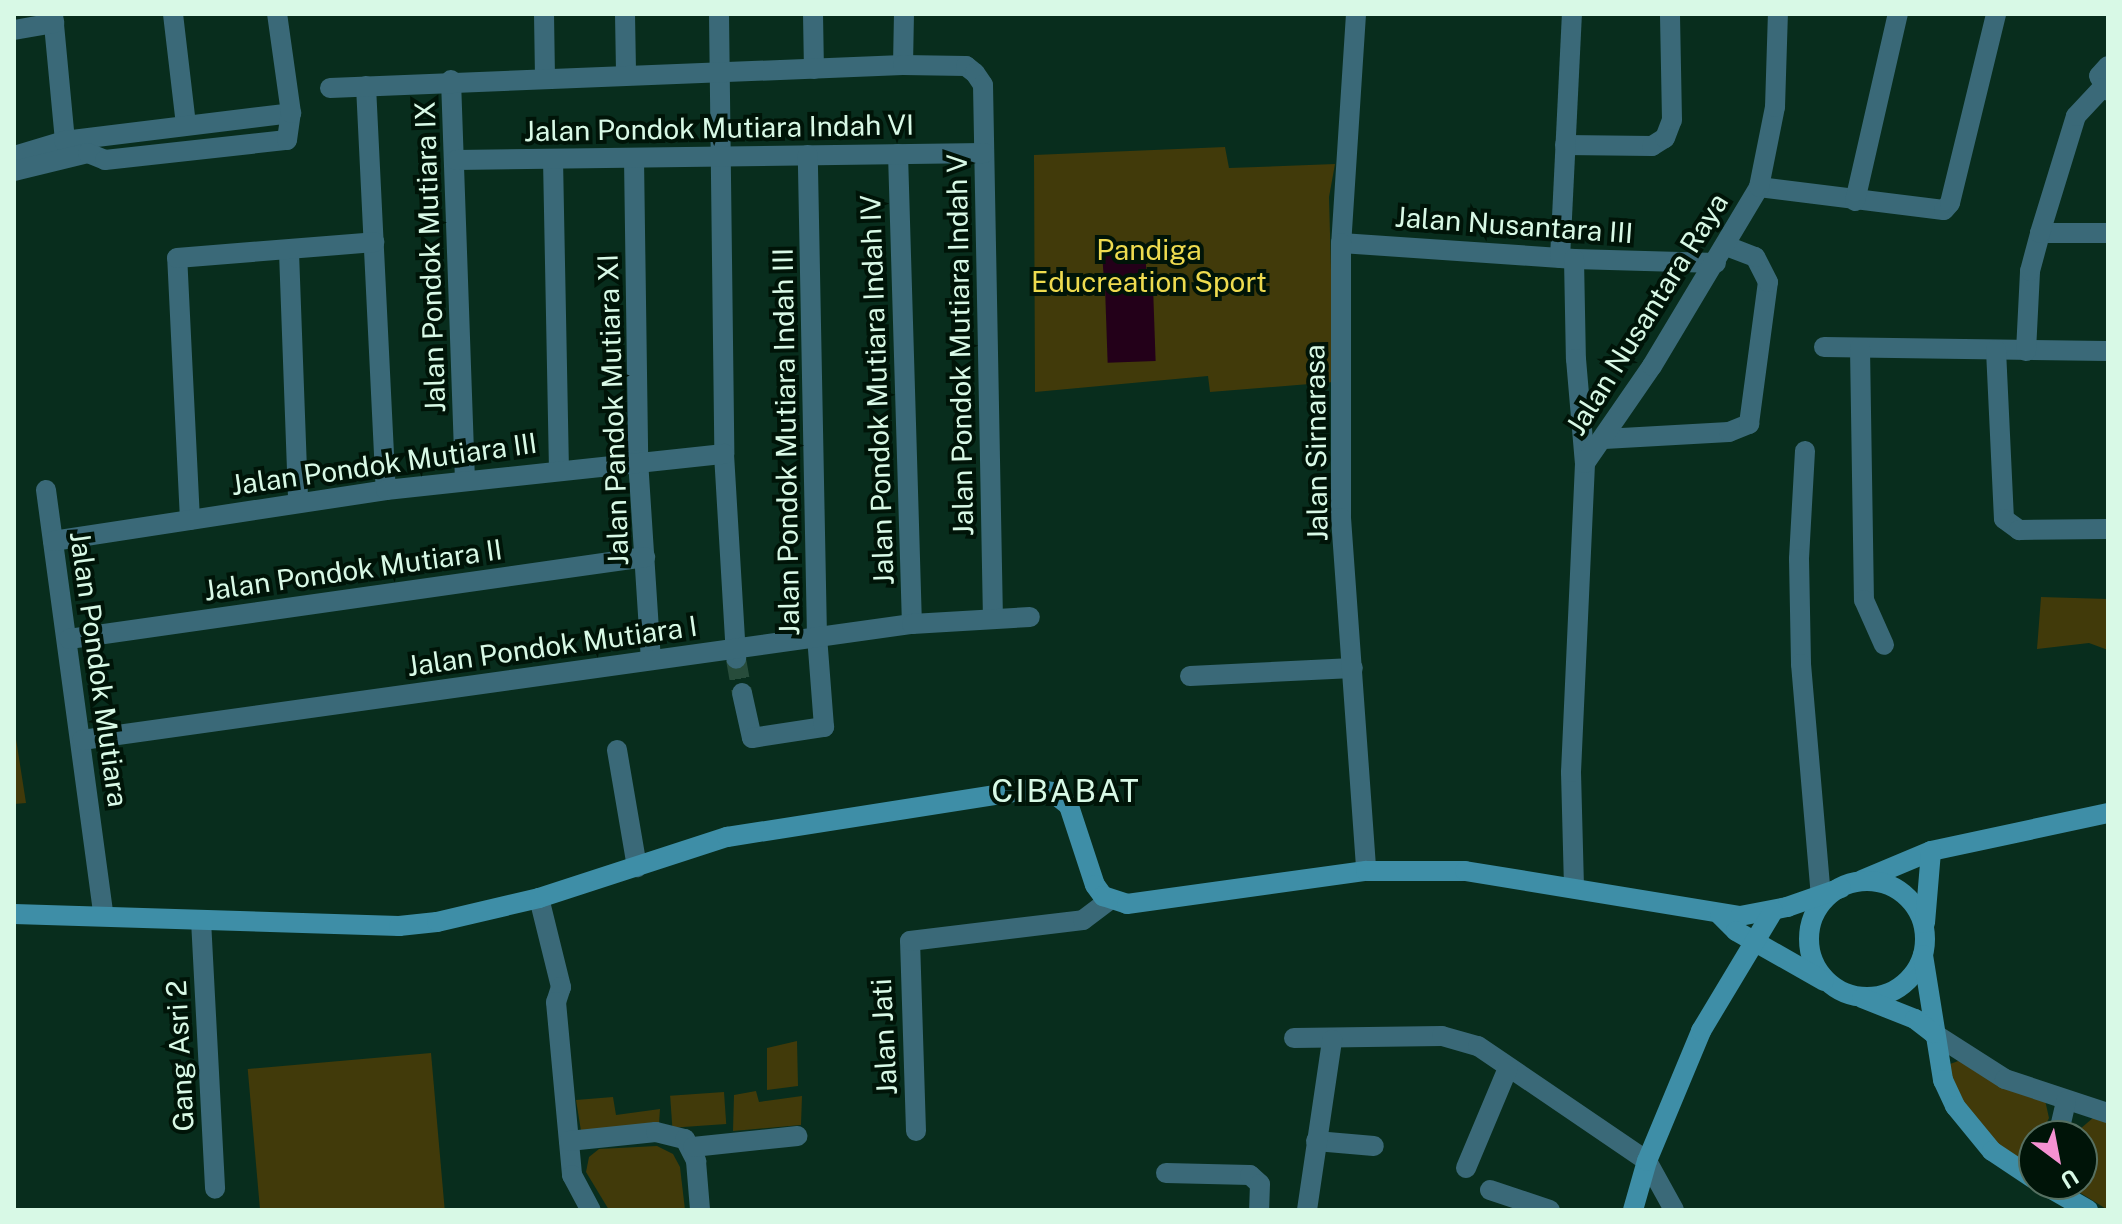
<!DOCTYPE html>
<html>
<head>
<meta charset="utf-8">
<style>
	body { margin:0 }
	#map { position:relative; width:2122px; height:1224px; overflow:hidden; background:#082d1d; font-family:"Public Sans",sans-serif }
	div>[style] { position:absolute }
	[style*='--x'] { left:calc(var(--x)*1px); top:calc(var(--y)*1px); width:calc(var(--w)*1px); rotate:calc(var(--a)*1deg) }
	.green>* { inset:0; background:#413a0a; transform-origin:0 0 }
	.water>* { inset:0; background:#230019; transform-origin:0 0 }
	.minor-tunnel>* { height:20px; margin-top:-10px; transform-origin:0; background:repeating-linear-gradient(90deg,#274c3b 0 20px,transparent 0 30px) }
	.minor>* { height:20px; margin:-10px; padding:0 10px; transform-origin:10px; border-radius:10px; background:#3a6978 }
	.tertiary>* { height:20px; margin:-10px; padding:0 10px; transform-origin:10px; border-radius:10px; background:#3a6978 }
	.secondary>* { height:20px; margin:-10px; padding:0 10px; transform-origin:10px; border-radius:10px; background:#3e8ea7 }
	.secondary>.ring { margin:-10px; padding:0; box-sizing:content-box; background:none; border:20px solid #3e8ea7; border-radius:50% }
	span { translate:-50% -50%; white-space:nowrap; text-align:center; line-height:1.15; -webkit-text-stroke:8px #001408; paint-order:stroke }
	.street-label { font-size:28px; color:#d8f9e6 }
	.park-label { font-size:28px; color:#eedb4f }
	.quarter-label { font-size:32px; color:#d8f9e6; letter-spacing:2px }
	.frame { position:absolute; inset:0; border:16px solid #d8f9e6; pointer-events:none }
	.north { position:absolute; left:2018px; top:1120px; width:80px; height:80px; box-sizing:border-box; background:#001408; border:2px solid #567061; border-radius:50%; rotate:148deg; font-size:22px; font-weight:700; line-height:32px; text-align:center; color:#d8f9e6 }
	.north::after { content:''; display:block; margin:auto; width:28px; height:36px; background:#f591d2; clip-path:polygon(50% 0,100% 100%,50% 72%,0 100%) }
</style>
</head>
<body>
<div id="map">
	<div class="green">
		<i style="clip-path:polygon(1225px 147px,1229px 168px,1335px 164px,1329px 197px,1334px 382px,1210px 392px,1208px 376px,1035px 392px,1034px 155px)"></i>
		<i style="clip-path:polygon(2041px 597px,2108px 599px,2108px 650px,2089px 643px,2037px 649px)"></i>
		<i style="clip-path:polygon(14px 726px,26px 803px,14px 804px)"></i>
		<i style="clip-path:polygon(797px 1041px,798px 1086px,767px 1090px,767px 1048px)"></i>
		<i style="left:431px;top:1053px;width:158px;height:184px;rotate:85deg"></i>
		<i style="clip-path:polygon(1961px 1060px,2045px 1100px,2049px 1118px,2040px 1136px,2034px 1136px,2023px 1170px,1983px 1141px,1939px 1068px)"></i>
		<i style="clip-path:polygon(756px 1091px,759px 1102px,802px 1096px,801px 1125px,733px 1131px,734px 1095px)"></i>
		<i style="left:724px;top:1092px;width:32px;height:54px;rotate:86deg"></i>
		<i style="clip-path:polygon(613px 1097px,616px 1115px,660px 1109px,659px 1124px,581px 1131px,576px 1100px)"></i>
		<i style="clip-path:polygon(2094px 1117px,2108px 1119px,2108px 1210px,2066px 1184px,2082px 1184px,2082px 1136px,2072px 1136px)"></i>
		<i style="clip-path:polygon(657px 1146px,673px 1154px,680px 1167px,685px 1210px,609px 1210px,586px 1172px,589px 1157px,599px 1149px)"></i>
	</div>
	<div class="water">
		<i style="left:1145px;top:251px;width:29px;height:43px;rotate:86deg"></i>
		<i style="left:1153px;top:286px;width:75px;height:48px;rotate:88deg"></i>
	</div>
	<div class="minor-tunnel">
		<i style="--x:736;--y:659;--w:35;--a:80"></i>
	</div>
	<div class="minor">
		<i style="--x:53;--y:14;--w:138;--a:84.6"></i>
		<i style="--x:173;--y:14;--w:112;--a:83.3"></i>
		<i style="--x:544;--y:14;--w:62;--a:89.1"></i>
		<i style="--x:625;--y:14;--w:59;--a:89"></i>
		<i style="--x:719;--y:14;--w:440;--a:89.3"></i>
		<i style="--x:724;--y:454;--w:205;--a:86.6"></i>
		<i style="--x:813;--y:14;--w:55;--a:89"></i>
		<i style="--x:14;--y:30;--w:41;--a:-9.9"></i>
		<i style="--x:903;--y:65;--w:51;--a:-88.9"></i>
		<i style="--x:2108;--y:66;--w:13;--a:132"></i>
		<i style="--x:2099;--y:76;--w:17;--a:59"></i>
		<i style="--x:451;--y:80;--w:401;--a:88"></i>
		<i style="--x:366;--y:86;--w:404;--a:87.2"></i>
		<i style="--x:330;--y:88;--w:573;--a:-2.3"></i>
		<i style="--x:903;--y:65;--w:63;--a:0.9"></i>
		<i style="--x:966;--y:66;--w:11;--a:38"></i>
		<i style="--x:975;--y:73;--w:14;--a:56"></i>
		<i style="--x:983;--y:85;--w:534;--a:88.93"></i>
		<i style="--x:1565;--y:145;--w:87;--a:0.7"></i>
		<i style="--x:1652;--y:146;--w:15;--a:-32"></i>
		<i style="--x:1665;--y:138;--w:19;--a:-69"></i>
		<i style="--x:1672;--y:120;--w:106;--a:-91.1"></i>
		<i style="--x:898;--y:154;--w:470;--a:88.3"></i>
		<i style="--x:14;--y:156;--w:52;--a:-16.7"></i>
		<i style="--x:64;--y:141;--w:229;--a:-7"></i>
		<i style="--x:634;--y:158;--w:302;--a:89.2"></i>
		<i style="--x:638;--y:460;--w:200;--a:86.3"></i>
		<i style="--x:553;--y:159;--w:308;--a:88.9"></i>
		<i style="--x:456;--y:160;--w:528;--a:-0.76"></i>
		<i style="--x:14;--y:171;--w:76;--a:-13.7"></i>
		<i style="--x:88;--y:153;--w:18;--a:22"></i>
		<i style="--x:105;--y:160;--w:183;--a:-6.3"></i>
		<i style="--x:287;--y:140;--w:27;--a:-82"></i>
		<i style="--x:291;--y:113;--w:100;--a:-98"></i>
		<i style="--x:1759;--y:187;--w:186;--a:7.1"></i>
		<i style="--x:1944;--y:210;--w:9;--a:-49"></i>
		<i style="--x:1950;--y:203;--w:195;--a:-76.3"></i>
		<i style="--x:1855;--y:201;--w:192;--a:-77.1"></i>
		<i style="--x:2040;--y:233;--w:68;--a:0"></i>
		<i style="--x:1341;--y:243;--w:234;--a:3.9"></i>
		<i style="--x:1574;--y:259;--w:142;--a:1.6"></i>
		<i style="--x:289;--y:252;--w:251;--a:87.9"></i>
		<i style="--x:1560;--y:258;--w:244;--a:-87.2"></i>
		<i style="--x:1574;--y:259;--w:100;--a:88.9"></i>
		<i style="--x:1576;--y:359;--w:104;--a:85.1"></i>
		<i style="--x:1824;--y:347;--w:284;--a:0.8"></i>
		<i style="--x:1860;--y:348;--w:252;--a:89.1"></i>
		<i style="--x:1864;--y:600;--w:49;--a:66"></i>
		<i style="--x:1996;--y:350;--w:169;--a:87.3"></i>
		<i style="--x:2004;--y:519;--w:19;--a:36"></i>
		<i style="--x:2019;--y:530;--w:89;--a:-0.6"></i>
		<i style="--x:2026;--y:351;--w:80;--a:-87.1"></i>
		<i style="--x:2030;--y:271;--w:39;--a:-75"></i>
		<i style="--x:2040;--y:233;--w:122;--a:-72.9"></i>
		<i style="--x:2076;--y:116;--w:38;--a:-47"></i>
		<i style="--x:1604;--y:439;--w:125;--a:-3.2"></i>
		<i style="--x:1729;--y:432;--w:22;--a:-22"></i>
		<i style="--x:1749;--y:424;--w:143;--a:-82.4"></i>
		<i style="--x:1768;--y:282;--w:28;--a:-117"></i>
		<i style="--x:1755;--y:257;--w:31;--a:-159"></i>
		<i style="--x:1805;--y:451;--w:108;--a:93.2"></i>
		<i style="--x:1799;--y:559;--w:105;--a:88.9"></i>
		<i style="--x:1801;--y:664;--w:232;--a:85.1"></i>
		<i style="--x:46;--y:490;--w:427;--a:82.3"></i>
		<i style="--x:190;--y:520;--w:262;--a:-92.8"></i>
		<i style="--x:177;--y:258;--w:198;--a:-4.6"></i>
		<i style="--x:53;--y:541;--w:337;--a:-8.7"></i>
		<i style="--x:386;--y:490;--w:340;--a:-6.1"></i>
		<i style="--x:69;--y:639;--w:582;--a:-8.1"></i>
		<i style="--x:1190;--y:676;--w:163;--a:-2.8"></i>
		<i style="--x:742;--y:693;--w:46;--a:77.5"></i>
		<i style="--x:752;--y:738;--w:73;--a:-8.7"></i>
		<i style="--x:824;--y:727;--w:90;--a:-94.4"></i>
		<i style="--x:817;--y:637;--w:482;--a:-91.1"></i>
		<i style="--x:82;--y:740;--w:838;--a:-7.96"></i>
		<i style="--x:912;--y:624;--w:118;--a:-3.4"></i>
		<i style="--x:617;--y:750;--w:119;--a:80.3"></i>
		<i style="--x:1574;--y:887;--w:115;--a:-91.5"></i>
		<i style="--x:1571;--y:772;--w:309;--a:-87.4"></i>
		<i style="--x:1585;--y:463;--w:118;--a:-55.4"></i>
		<i style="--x:1652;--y:366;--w:209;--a:-59.1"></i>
		<i style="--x:1759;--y:187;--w:82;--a:-78.7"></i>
		<i style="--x:1775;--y:107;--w:93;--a:-88.2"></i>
		<i style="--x:539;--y:898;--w:92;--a:76.1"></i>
		<i style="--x:561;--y:987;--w:16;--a:108"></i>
		<i style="--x:556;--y:1002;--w:174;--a:84.7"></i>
		<i style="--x:572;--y:1175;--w:40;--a:62"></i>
		<i style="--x:201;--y:920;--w:269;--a:87"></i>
		<i style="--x:1933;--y:1033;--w:85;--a:32.6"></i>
		<i style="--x:2005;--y:1079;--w:108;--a:18.3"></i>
		<i style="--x:1294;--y:1038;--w:148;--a:-0.8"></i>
		<i style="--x:1442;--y:1036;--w:37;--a:16"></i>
		<i style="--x:1478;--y:1046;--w:204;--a:34.2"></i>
		<i style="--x:1647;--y:1161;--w:56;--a:61.1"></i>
		<i style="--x:916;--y:1131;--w:190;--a:-91.8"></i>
		<i style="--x:910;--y:941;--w:174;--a:-6.9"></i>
		<i style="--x:1083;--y:920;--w:34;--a:-37"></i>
		<i style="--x:2058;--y:1136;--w:36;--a:-77"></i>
		<i style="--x:569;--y:1141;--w:87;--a:-5.9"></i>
		<i style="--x:656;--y:1132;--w:30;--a:14"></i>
		<i style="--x:685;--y:1139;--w:25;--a:63"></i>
		<i style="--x:696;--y:1161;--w:49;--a:85.3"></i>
		<i style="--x:1316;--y:1141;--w:58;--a:4.9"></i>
		<i style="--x:693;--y:1147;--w:105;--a:-6"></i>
		<i style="--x:1466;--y:1168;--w:108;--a:-67.2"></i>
		<i style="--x:1166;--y:1173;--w:84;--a:1.4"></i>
		<i style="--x:1250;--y:1175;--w:13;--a:42"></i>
		<i style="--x:1260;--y:1184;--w:26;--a:92"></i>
		<i style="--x:1490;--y:1190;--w:63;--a:18.4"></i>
		<i style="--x:1307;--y:1210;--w:172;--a:-81.6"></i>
	</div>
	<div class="tertiary">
		<i style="--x:1356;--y:14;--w:229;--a:93.7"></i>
		<i style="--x:1341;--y:243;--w:275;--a:90"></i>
		<i style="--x:1341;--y:518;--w:354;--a:85.9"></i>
	</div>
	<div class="secondary">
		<i style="--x:1862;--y:880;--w:75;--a:-22.8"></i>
		<i style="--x:1931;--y:851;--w:181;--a:-12.1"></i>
		<i class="ring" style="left:1809px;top:881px;width:96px;height:96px"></i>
		<i style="--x:14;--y:914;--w:385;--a:1.8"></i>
		<i style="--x:399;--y:926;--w:38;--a:-6"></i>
		<i style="--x:437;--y:922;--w:105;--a:-13.2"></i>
		<i style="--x:539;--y:898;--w:198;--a:-18"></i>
		<i style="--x:727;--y:837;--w:312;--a:-8.9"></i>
		<i style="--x:1035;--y:789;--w:17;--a:10"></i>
		<i style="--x:1052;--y:792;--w:22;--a:39"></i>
		<i style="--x:1069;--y:806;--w:83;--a:71.8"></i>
		<i style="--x:1095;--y:885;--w:14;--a:54"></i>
		<i style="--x:1103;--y:896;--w:25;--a:18"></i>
		<i style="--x:1127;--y:904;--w:241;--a:-7.9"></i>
		<i style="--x:1366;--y:871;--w:99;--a:0"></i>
		<i style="--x:1465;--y:871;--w:279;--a:9.3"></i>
		<i style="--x:1740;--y:916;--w:48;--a:-10.8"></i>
		<i style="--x:1787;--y:907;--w:57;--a:-19.4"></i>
		<i style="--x:1720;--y:915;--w:23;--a:45"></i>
		<i style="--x:1736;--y:931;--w:101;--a:29.6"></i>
		<i style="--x:1925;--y:923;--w:72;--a:-85.2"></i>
		<i style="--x:1923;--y:955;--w:127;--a:80.9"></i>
		<i style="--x:1943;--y:1080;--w:29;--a:65"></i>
		<i style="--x:1955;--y:1106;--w:58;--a:50.6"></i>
		<i style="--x:1992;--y:1151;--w:50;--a:33.7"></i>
		<i style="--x:1862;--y:998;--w:57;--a:21.6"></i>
		<i style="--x:1915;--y:1019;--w:23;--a:38"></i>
		<i style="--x:2043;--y:1184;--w:52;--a:30"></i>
		<i style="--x:1633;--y:1210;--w:51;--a:-74.1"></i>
		<i style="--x:1647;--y:1161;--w:141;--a:-67.4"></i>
		<i style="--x:1701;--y:1031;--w:140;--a:-59"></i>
	</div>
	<div class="street-label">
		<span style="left:719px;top:128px;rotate:-1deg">Jalan Pondok Mutiara Indah VI</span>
		<span style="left:1514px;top:225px;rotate:4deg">Jalan Nusantara III</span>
		<span style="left:430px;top:257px;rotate:-92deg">Jalan Pondok Mutiara IX</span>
		<span style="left:1647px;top:314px;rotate:-58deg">Jalan Nusantara Raya</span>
		<span style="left:960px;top:345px;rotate:-91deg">Jalan Pondok Mutiara Indah V</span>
		<span style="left:877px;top:390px;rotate:-92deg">Jalan Pondok Mutiara Indah IV</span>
		<span style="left:613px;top:410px;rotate:-92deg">Jalan Pandok Mutiara XI</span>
		<span style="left:786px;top:442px;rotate:-91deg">Jalan Pondok Mutiara Indah III</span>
		<span style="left:1316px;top:443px;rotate:-91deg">Jalan Sirnarasa</span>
		<span style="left:384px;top:464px;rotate:-8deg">Jalan Pondok Mutiara III</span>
		<span style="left:353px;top:570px;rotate:-8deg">Jalan Pondok Mutiara II</span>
		<span style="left:552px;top:646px;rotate:-8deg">Jalan Pondok Mutiara I</span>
		<span style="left:99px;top:669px;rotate:82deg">Jalan Pondok Mutiara</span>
		<span style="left:884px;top:1037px;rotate:-93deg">Jalan Jati</span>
		<span style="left:180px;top:1056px;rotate:-93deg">Gang Asri 2</span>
	</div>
	<div class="park-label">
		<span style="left:1149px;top:266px">Pandiga<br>Educreation Sport</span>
	</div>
	<div class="quarter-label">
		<span style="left:1066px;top:791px">CIBABAT</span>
	</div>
	<div class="frame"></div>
	<div class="north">U</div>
</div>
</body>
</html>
